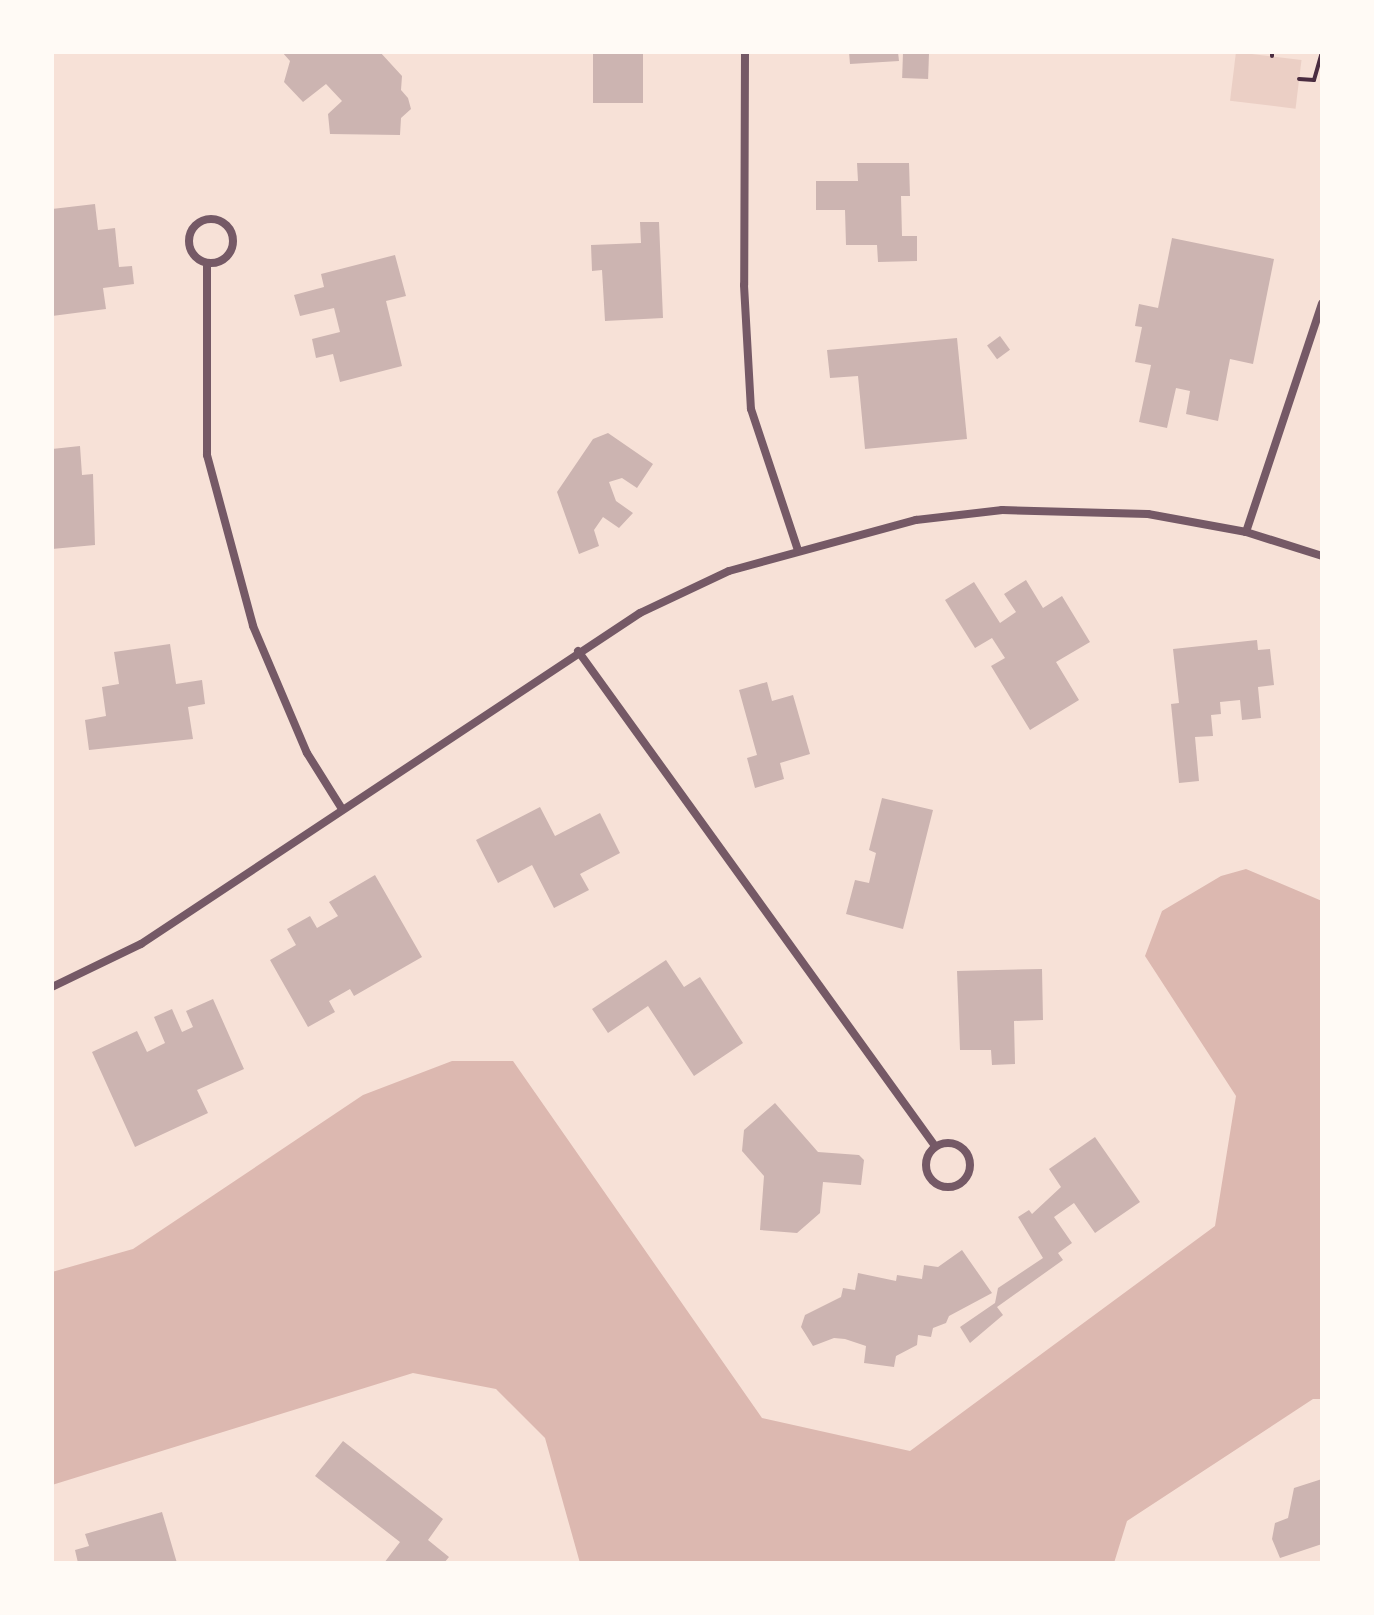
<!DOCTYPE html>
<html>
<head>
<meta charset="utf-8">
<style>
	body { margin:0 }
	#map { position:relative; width:1374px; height:1615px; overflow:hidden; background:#f7e1d7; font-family:Manrope,sans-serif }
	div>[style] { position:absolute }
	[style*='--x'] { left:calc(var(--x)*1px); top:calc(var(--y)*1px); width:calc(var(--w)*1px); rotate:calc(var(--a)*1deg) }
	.green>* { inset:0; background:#ebcfc5; transform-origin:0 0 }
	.water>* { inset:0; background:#dcb8b0 }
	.building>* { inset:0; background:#ccb4b1; transform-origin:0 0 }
	.path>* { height:4px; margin:-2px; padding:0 2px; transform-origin:2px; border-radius:2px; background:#4a2c40 }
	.minor>* { height:8px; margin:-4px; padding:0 4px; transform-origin:4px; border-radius:4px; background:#755966 }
	.minor>.ring { margin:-4px; padding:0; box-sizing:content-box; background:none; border:8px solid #755966; border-radius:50% }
	span { translate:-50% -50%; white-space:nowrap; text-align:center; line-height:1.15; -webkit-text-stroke:6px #fffaf5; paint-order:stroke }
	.frame { position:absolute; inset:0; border:54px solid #fffaf5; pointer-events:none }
</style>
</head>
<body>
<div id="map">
	<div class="green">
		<i style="left:1236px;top:52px;width:66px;height:49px;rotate:7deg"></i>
	</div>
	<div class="water">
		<i style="clip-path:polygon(1246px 869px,1322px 901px,1322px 1399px,1313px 1399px,1127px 1521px,1114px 1563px,580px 1563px,545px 1438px,496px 1389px,413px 1373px,52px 1485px,52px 1272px,133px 1249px,363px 1095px,452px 1061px,513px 1061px,762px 1418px,910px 1451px,1215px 1226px,1236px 1096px,1145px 956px,1162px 911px,1221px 876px)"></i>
	</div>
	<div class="building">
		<i style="clip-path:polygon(282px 52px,380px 52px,402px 76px,401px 90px,408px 98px,411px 109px,401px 118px,400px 135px,330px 134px,328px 114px,342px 101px,326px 84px,303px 102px,284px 82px,290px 61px)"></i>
		<i style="left:593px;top:52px;width:50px;height:51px"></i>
		<i style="clip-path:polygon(849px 52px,898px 52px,899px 61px,850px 64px)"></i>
		<i style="left:903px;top:53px;width:26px;height:25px;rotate:2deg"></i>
		<i style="clip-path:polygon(857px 163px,909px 163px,910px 196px,901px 196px,902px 236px,917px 236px,917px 261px,878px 262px,877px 245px,846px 245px,845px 210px,816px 210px,816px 181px,858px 181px)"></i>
		<i style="clip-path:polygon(95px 204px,98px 230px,115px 228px,119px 267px,132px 266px,134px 284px,103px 288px,106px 309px,52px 316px,52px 209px)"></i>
		<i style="clip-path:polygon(640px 222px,659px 222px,663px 318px,605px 321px,602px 270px,592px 271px,591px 245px,641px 243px)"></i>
		<i style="clip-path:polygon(1172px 238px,1274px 259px,1253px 364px,1230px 359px,1218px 421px,1186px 414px,1190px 391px,1176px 388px,1167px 428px,1139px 422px,1151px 365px,1135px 362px,1142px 327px,1135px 326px,1139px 304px,1158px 308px)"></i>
		<i style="clip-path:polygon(395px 255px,406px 296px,386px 301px,402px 366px,340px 382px,333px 354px,316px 358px,312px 339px,340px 332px,334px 308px,300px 316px,294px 295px,324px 287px,321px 274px)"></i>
		<i style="left:1000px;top:336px;width:17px;height:16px;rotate:54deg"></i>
		<i style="clip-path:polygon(957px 338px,967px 439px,865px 449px,858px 376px,830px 378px,827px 350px)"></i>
		<i style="clip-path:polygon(608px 433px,653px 464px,637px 488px,622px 478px,609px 482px,616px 501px,633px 513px,619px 528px,603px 517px,594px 530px,599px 546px,579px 554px,557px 492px,593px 439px)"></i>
		<i style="clip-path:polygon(80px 446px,82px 475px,93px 474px,95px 545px,52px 549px,52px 449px)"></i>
		<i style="clip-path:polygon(1026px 580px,1043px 608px,1062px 596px,1090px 642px,1056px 662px,1079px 700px,1030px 730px,991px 666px,1005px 658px,992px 638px,975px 648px,945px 600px,974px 582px,1000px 623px,1016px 612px,1004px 594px)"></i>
		<i style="clip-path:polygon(1257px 640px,1258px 650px,1270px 649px,1274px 685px,1258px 687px,1261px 718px,1242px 720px,1240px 700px,1220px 702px,1221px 714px,1211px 715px,1213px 736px,1195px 737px,1199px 781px,1179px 783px,1171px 704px,1179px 703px,1173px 649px)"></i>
		<i style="clip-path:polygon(170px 644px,176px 684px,202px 680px,205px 704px,188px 707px,193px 739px,89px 750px,85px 720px,106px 716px,102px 687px,119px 684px,114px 652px)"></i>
		<i style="clip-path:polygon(767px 682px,772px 701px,793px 695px,810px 754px,780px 763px,784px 779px,755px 788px,747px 758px,757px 755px,739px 690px)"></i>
		<i style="clip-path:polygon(882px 798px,933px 810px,903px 929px,846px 914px,855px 880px,869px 883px,876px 853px,869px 850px)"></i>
		<i style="clip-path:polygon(540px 807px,555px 836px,600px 813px,620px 853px,580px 874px,589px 890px,554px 908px,532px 865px,498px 883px,476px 840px)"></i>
		<i style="clip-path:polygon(375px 875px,422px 957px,354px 996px,350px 989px,329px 1001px,335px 1012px,308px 1027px,270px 960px,296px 945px,287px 929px,310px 916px,317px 928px,338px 916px,329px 902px)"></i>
		<i style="clip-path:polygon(666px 960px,684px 987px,700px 977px,743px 1043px,694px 1076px,648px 1006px,608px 1033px,592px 1009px)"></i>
		<i style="clip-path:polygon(1042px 969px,1043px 1020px,1014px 1021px,1015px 1064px,992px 1065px,991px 1050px,960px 1050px,957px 971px)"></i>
		<i style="clip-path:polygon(213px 999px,244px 1069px,197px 1090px,208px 1113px,135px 1147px,92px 1052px,137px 1031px,147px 1052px,165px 1043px,154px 1017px,172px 1009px,182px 1032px,193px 1027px,186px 1011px)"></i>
		<i style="clip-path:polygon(775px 1103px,818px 1152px,859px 1155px,864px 1160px,861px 1185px,823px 1182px,820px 1213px,797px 1233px,760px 1230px,764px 1176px,742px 1151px,744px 1130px)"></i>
		<i style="clip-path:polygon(1095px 1137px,1140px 1202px,1095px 1233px,1074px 1203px,1054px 1217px,1072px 1243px,1058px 1253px,1063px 1260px,997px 1307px,1003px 1315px,970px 1343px,960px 1327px,995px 1303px,998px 1288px,1043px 1258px,1018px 1217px,1029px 1210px,1032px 1214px,1061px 1187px,1049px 1169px)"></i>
		<i style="clip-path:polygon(962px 1250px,992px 1293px,949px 1316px,946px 1323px,933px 1328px,931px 1337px,918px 1335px,917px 1345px,896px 1356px,894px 1367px,864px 1363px,866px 1346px,845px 1339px,834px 1338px,813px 1346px,801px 1327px,805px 1315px,841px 1297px,843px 1288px,855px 1290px,858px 1273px,896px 1281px,897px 1275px,922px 1279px,924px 1265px,938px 1267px)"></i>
		<i style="clip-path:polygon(343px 1441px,443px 1519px,428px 1540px,449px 1557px,444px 1563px,384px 1563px,400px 1542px,315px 1476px)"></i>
		<i style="clip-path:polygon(1322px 1479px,1322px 1544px,1280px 1558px,1272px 1539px,1275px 1523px,1288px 1518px,1294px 1488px)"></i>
		<i style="clip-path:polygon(162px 1512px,177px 1563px,78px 1563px,75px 1550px,89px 1546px,85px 1534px)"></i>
	</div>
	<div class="path">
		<i style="--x:1272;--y:56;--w:4;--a:-90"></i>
		<i style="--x:1299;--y:79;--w:15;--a:4"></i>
		<i style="--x:1314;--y:80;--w:29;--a:-74"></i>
	</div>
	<div class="minor">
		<i style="--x:745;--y:52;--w:233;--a:90.2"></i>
		<i style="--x:744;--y:285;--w:124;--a:86.8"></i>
		<i style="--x:751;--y:409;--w:149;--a:71.6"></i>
		<i class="ring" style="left:189px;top:219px;width:36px;height:36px"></i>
		<i style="--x:207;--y:263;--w:192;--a:90"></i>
		<i style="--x:207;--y:455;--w:177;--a:74.9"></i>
		<i style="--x:253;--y:626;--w:138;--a:67"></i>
		<i style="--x:307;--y:753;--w:66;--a:58"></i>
		<i style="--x:1246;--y:532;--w:241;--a:-71.6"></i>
		<i style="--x:578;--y:651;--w:610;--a:54.2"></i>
		<i style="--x:52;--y:987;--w:99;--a:-25.8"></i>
		<i style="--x:141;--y:944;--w:599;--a:-33.56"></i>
		<i style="--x:640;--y:613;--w:98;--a:-25.3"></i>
		<i style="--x:729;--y:571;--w:194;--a:-15.3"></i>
		<i style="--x:916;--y:520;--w:87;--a:-6.6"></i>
		<i style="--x:1002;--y:510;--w:146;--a:1.6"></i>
		<i style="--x:1148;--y:514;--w:100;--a:10.4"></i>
		<i style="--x:1246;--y:532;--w:80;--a:17.5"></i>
		<i class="ring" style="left:926px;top:1143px;width:36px;height:36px"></i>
	</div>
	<div class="frame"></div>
</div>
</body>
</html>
